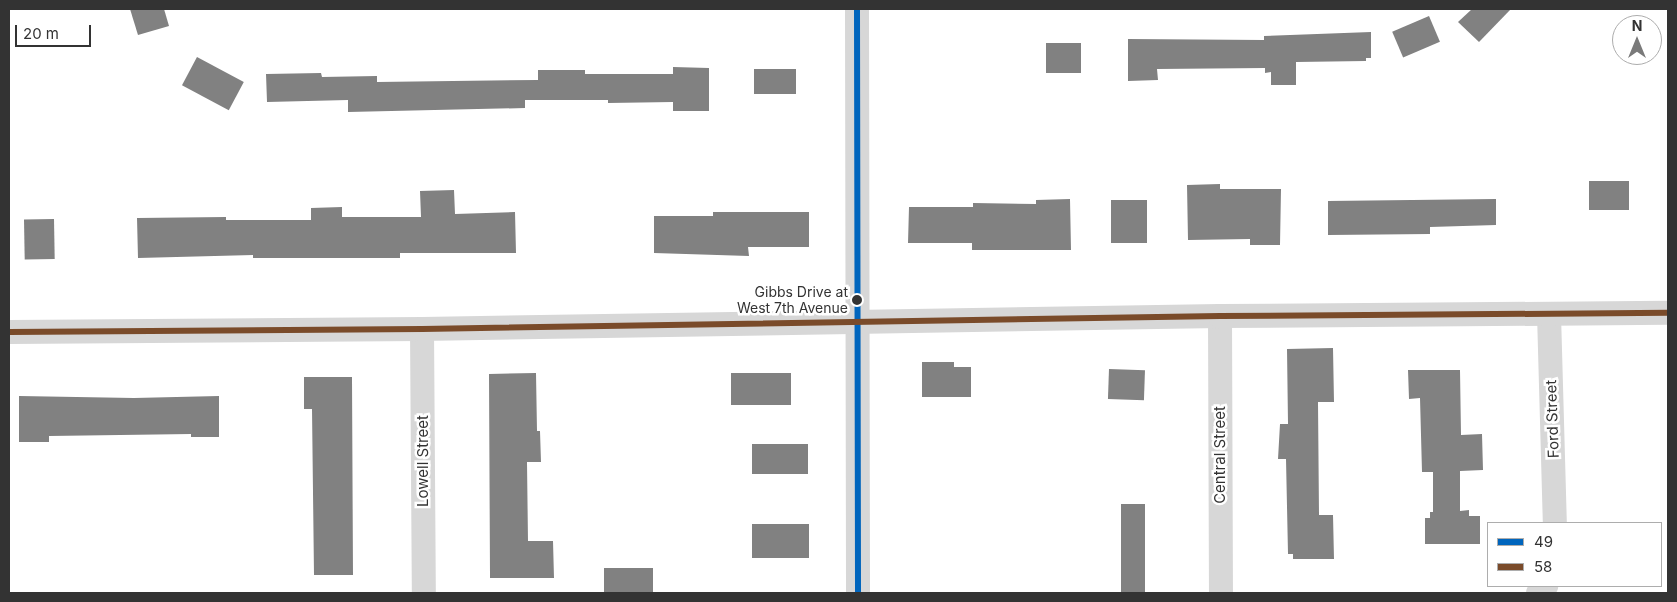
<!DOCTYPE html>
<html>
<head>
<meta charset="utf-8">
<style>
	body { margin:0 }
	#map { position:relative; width:1677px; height:602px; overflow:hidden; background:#fff; font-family:Inter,sans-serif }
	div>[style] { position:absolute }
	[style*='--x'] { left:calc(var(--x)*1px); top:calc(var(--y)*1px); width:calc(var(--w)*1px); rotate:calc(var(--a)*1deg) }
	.building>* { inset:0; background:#818181; transform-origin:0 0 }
	.minor>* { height:24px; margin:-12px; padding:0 12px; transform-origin:12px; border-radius:12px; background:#d7d7d7 }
	.bus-1>* { height:6px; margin:-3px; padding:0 3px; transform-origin:3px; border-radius:3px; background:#0065bd }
	.bus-2>* { height:6px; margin:-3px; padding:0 3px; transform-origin:3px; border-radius:3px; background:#7a4b2a }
	.dots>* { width:14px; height:14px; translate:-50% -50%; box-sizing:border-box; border:2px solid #fff; border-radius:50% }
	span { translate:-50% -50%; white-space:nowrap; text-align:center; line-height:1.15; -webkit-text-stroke:5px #fff; paint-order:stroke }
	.bus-label { font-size:14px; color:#333 }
	.right { translate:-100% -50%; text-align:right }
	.street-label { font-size:15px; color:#333 }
	.frame { position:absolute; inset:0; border:10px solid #333; pointer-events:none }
	.legend { position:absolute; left:1487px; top:522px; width:175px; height:65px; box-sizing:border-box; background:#fff; border:1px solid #adadad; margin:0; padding:6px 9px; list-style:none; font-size:15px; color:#333 }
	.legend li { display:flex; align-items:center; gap:10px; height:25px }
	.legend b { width:25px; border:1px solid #adadad }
	.north { position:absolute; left:1612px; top:15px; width:50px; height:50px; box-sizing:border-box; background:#fff; border:1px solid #adadad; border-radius:50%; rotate:0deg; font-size:14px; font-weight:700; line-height:20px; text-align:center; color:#333 }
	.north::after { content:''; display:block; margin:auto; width:18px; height:22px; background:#7a7a7a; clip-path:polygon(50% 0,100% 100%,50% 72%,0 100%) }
	.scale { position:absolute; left:15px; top:25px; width:76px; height:22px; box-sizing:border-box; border:2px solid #333; border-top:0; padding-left:6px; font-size:15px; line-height:18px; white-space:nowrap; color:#333; -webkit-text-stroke:4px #fff; paint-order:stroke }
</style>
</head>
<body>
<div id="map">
	<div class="building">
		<i style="clip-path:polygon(130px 9px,164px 9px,169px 26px,138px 35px)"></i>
		<i style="clip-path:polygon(1472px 9px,1511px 9px,1479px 42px,1458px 22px)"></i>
		<i style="left:1429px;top:16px;width:28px;height:40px;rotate:67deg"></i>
		<i style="clip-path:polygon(1371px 32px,1371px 58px,1366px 58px,1366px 61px,1296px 62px,1296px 85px,1271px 85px,1271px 72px,1265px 73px,1265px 68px,1157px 69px,1158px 80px,1128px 81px,1128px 39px,1264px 40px,1264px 36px)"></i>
		<i style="left:1046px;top:43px;width:35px;height:30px"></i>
		<i style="left:197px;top:57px;width:53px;height:32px;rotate:28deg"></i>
		<i style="clip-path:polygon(673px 67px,709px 68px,709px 111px,673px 111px,673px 102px,608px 103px,608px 100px,525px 100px,525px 108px,348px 112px,348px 100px,267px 102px,266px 74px,321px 73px,322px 77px,377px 76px,377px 82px,538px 80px,538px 70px,585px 70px,585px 74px,673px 74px)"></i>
		<i style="left:754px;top:69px;width:42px;height:25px"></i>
		<i style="left:1589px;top:181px;width:40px;height:29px"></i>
		<i style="clip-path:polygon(1220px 184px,1220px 189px,1281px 189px,1280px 245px,1250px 245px,1250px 239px,1188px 240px,1187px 185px)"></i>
		<i style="clip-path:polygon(454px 190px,455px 214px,515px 212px,516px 253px,400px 253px,400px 258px,253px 258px,253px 255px,138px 258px,137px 218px,226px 217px,226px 220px,311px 220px,311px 208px,342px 207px,342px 217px,421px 217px,420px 191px)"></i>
		<i style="clip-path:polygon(1070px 199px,1071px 250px,972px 250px,972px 243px,908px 243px,909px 207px,973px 207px,973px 203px,1036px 204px,1036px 200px)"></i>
		<i style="clip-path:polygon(1496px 199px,1496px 225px,1430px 227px,1430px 234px,1328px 235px,1328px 201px)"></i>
		<i style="left:1111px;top:200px;width:36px;height:43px"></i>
		<i style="clip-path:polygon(713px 212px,809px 212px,809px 247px,748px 247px,749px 256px,654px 253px,654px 216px,713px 216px)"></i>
		<i style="left:54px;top:219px;width:40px;height:30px;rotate:89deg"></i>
		<i style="clip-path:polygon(1333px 348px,1334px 402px,1318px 402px,1319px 515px,1333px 515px,1334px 559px,1293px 559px,1293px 554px,1288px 554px,1286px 459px,1278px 459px,1280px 424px,1288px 424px,1287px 349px)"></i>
		<i style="clip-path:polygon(922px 362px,954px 362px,954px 367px,971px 367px,971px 397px,922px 397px)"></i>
		<i style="left:1109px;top:369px;width:36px;height:30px;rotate:2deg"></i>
		<i style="clip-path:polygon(1408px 370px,1460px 370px,1461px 435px,1482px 434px,1483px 470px,1460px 471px,1460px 511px,1469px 510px,1469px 516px,1480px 516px,1480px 544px,1425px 544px,1425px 518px,1430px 518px,1430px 512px,1433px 512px,1433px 472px,1422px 472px,1420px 398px,1409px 399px)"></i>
		<i style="clip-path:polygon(536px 373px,537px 431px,540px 431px,541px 462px,527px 462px,528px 541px,553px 541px,554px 578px,490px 578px,489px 374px)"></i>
		<i style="left:731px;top:373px;width:60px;height:32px"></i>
		<i style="clip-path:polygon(304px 377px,352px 377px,353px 575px,314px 575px,312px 409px,304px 409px)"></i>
		<i style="clip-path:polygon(19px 396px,134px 398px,219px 396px,219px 437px,191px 437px,191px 434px,49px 436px,49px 442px,19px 442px)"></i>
		<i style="left:752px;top:444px;width:56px;height:30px"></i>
		<i style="left:1121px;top:504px;width:24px;height:89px"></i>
		<i style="left:809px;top:524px;width:34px;height:57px;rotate:90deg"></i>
		<i style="left:604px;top:568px;width:49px;height:25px"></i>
	</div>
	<div class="minor">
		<i style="--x:857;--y:9;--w:584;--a:89.9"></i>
		<i style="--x:1549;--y:314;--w:209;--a:88.4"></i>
		<i style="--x:1220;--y:316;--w:277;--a:89.8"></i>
		<i style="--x:422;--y:329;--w:264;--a:89.6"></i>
		<i style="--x:9;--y:332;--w:413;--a:-0.4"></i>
		<i style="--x:422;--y:329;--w:798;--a:-0.93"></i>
		<i style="--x:1220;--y:316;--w:448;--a:-0.4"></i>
		<i style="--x:1538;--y:593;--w:11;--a:-41"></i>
	</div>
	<div class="bus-1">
		<i style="--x:857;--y:9;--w:584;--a:89.9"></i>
	</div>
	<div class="bus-2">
		<i style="--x:9;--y:332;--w:413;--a:-0.4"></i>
		<i style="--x:422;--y:329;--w:798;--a:-0.93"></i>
		<i style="--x:1220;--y:316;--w:448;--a:-0.4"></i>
	</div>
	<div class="dots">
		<i style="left:857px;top:300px;background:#333"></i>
	</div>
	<div class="bus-label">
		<span class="right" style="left:848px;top:300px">Gibbs Drive at<br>West 7th Avenue</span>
	</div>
	<div class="street-label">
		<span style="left:1552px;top:419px;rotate:-92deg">Ford Street</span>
		<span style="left:1220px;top:455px;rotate:-90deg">Central Street</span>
		<span style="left:423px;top:461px;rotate:-90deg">Lowell Street</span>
	</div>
	<div class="frame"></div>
	<ul class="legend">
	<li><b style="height:6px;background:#0065bd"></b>49</li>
	<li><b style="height:6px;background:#7a4b2a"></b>58</li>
	</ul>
	<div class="north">N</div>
	<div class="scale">20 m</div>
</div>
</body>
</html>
